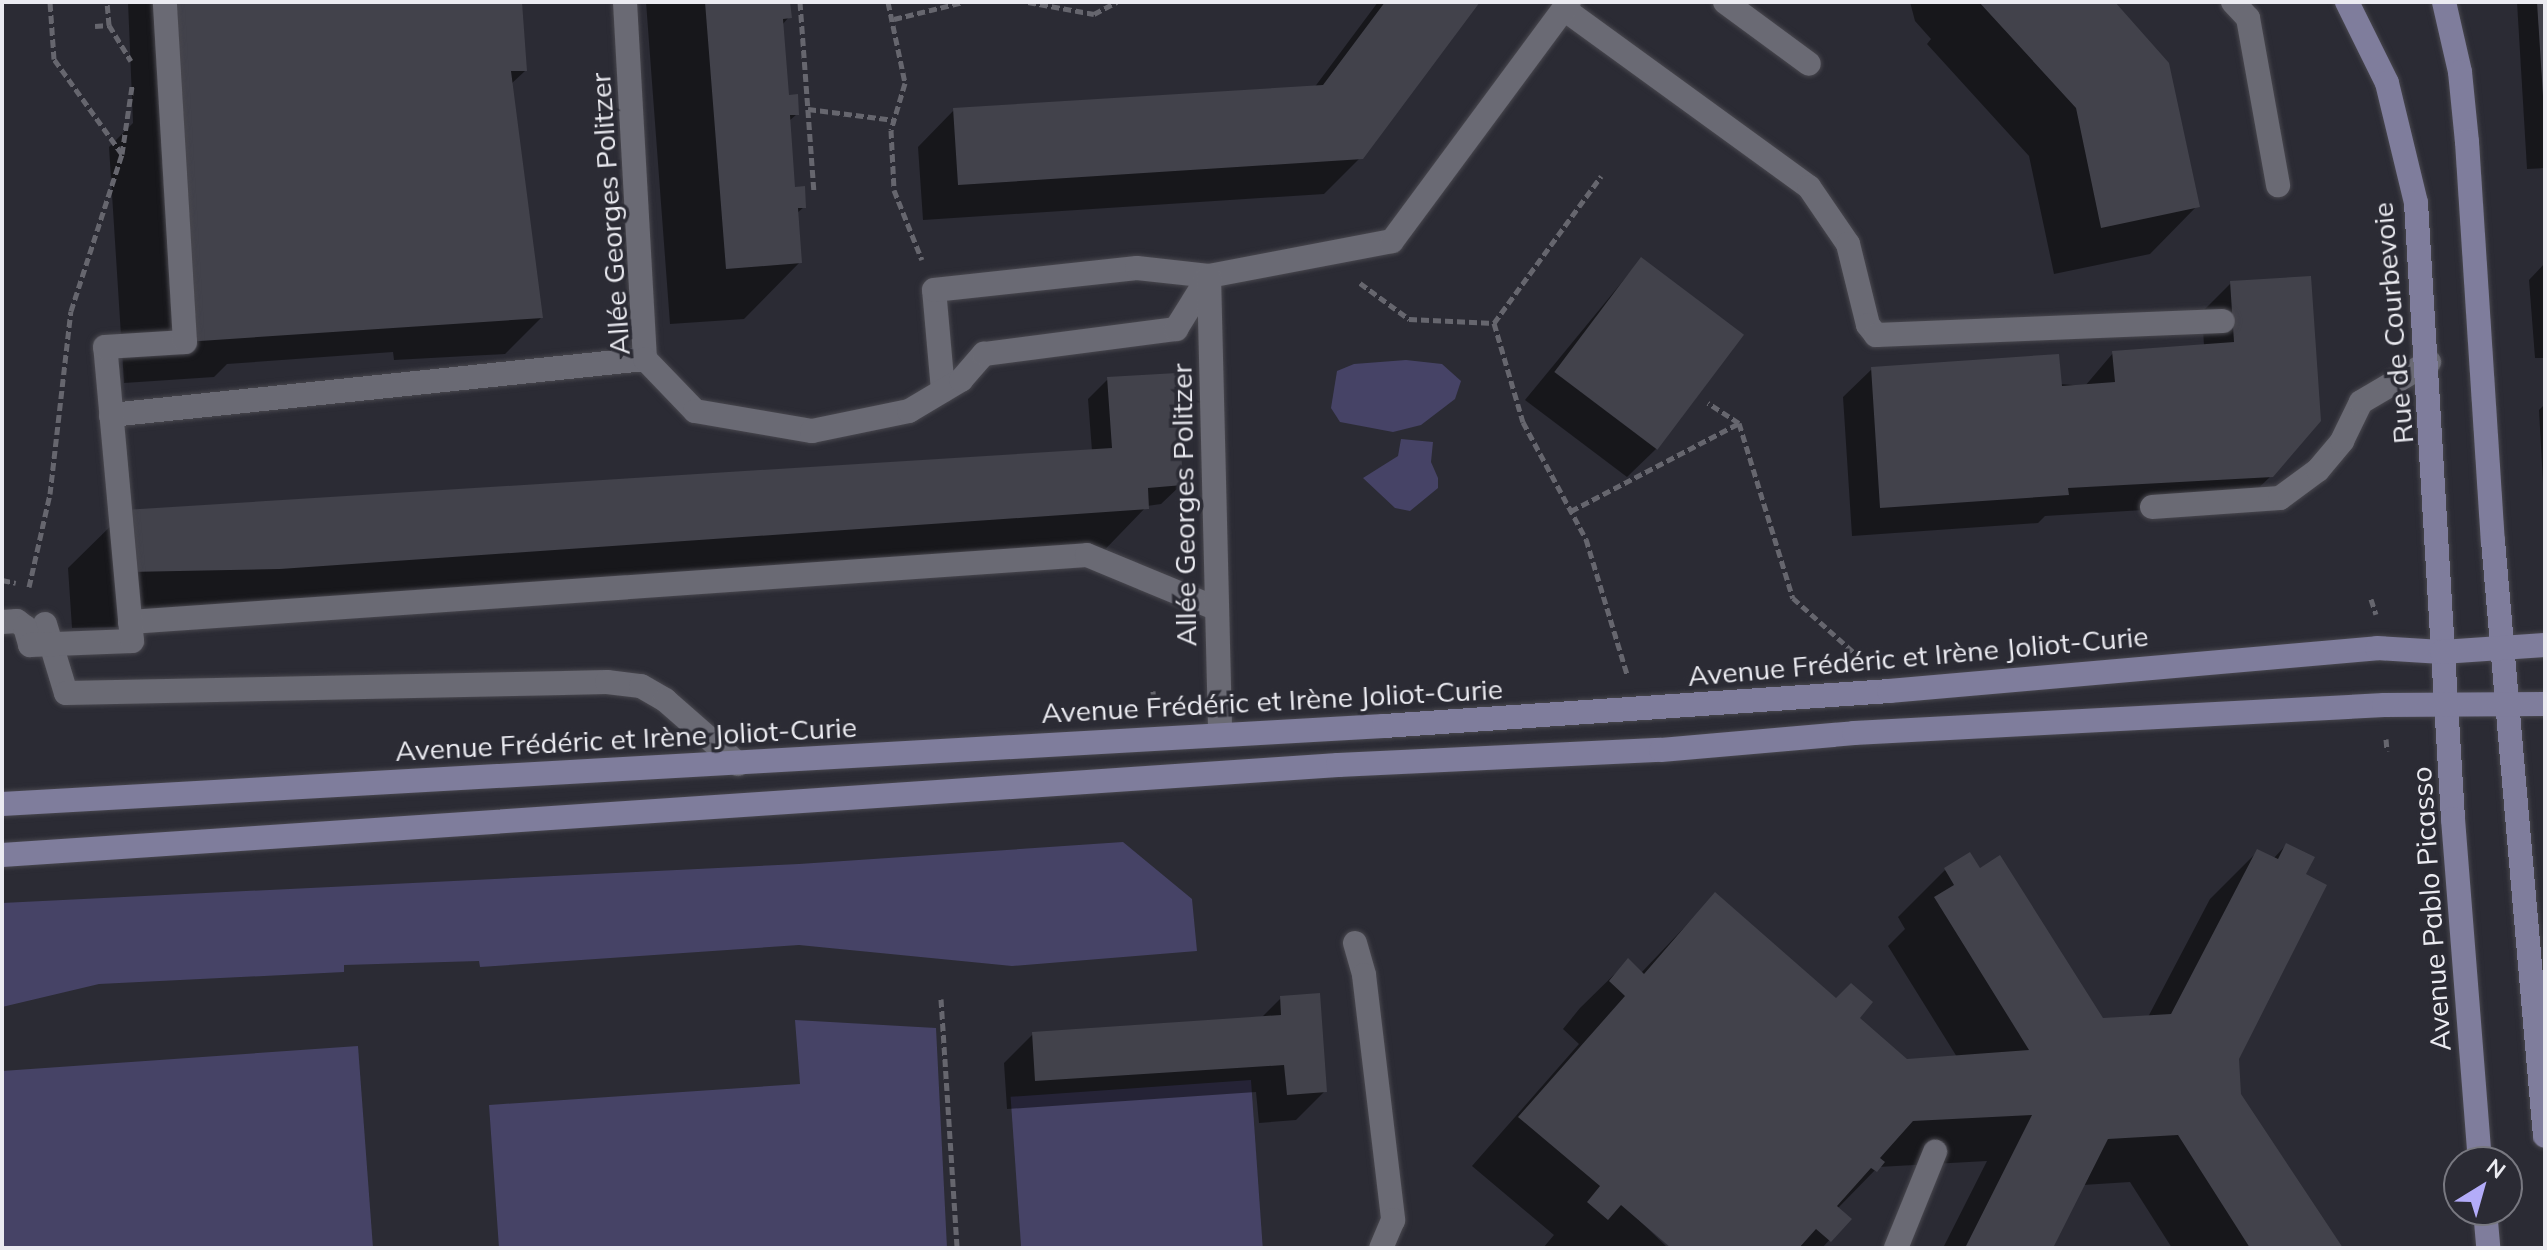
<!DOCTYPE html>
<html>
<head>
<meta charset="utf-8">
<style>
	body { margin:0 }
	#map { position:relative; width:2547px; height:1250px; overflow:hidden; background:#2b2b34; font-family:Mulish,sans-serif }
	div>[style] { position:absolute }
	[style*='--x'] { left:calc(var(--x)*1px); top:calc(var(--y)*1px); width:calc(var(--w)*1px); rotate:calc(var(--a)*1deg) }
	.green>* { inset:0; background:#464366; transform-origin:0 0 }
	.shadow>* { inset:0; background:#0007 }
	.building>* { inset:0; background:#42424b; transform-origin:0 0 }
	.path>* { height:5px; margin-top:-2.5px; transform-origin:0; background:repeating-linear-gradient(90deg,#66666e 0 8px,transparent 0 12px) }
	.roads { filter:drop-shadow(0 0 2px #48474e) drop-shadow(0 0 2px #48474e) }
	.lane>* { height:24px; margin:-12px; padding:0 12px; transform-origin:12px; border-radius:12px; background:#6a6a74 }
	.street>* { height:24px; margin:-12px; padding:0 12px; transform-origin:12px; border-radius:12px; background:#6a6a74 }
	.secondary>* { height:24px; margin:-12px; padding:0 12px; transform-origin:12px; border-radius:12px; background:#7f7d9c }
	span { translate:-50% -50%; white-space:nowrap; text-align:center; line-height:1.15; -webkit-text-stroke:7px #2b2b34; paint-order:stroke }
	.street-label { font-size:28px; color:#ebebf1 }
	.frame { position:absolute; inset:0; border:4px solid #ebebf1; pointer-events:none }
	.north { position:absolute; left:2443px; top:1146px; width:80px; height:80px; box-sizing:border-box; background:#2b2b34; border:2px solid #787880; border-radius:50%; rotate:37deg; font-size:22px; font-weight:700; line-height:32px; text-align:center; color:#ebebf1 }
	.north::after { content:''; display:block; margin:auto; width:28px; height:36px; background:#b3acf9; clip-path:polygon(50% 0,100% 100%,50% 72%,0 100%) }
</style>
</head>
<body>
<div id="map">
	<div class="green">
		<i style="clip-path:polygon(1406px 360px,1442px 364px,1461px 381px,1455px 399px,1421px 425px,1393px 432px,1340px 422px,1331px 408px,1337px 371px,1354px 364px)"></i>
		<i style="clip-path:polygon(1401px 439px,1433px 442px,1431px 462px,1438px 478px,1438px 488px,1410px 511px,1395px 508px,1363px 478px,1398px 456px)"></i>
		<i style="clip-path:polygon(1123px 842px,1192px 899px,1197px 951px,1012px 966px,799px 945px,480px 967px,479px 961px,344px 965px,344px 972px,99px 984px,2px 1007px,2px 903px,799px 864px)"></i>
		<i style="clip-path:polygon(795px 1020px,936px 1028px,947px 1248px,499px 1248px,489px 1105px,800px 1084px)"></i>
		<i style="clip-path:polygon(358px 1046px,373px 1248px,2px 1248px,2px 1071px)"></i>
		<i style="left:1251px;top:1080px;width:168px;height:241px;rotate:86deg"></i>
	</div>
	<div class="shadow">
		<i style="clip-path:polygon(128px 2px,520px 2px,525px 71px,511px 84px,541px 318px,505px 354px,394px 360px,393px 352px,227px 364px,214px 377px,124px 383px,109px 147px,133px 123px)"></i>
		<i style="clip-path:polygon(646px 2px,788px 2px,789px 17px,782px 25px,787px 97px,797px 114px,789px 121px,794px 189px,804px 207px,796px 214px,800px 262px,744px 319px,670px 324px)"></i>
		<i style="clip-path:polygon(1378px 2px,1477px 2px,1361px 157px,1324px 194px,923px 220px,918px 147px,954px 110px,1314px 88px)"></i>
		<i style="clip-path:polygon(1910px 2px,2112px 2px,2197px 206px,2150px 254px,2054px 274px,2029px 156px,1927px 44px,1931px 39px,1915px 21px)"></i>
		<i style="clip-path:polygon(2517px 2px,2545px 2px,2545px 168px,2527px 169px)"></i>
		<i style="clip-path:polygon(1641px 259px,1656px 449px,1627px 477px,1525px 400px)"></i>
		<i style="clip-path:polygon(2545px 263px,2545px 358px,2535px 358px,2529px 280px)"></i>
		<i style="clip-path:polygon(2231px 283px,2272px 475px,2242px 504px,2045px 516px,2038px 523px,1852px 536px,1843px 397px,1872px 369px,2085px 386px,2113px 353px,2204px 346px,2202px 312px)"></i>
		<i style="clip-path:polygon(1108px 379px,1181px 485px,1161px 504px,1147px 506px,1091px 564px,223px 625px,72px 628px,68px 568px,125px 512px,1092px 451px,1088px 399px)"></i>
		<i style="clip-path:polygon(2545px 404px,2545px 519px,2539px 410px)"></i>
		<i style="clip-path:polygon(2286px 845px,2237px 1059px,2239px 1095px,2340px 1248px,2172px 1248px,2130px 1182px,2083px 1185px,2050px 1248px,1943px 1248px,1987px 1161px,1878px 1167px,1837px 1209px,1849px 1219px,1822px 1248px,1674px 1248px,1615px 1197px,1668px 1248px,1543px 1248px,1554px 1235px,1472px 1166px,1579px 1044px,1563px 1029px,1580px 1008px,1628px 961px,1641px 973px,1715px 895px,1906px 1061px,1957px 1057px,1888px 946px,1905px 929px,1898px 917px,1945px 870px,2102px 1020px,2148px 1017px,2210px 899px,2257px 852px,2273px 859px)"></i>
		<i style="clip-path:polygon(1281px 998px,1325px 1091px,1296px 1120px,1259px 1123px,1256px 1092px,1007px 1109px,1004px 1063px,1033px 1034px,1260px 1019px)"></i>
	</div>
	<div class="building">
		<i style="clip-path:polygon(165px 2px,522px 2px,527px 71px,511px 71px,543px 318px,185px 342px)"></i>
		<i style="clip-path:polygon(705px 2px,790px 2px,792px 18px,783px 19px,789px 95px,798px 94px,799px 115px,790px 115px,795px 187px,805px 186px,806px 208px,798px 208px,802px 263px,726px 269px)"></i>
		<i style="clip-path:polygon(1385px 2px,1480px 2px,1363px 159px,958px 185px,953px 108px,1323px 85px)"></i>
		<i style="clip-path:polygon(1979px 2px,2115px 2px,2169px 63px,2200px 207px,2101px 228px,2076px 108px)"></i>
		<i style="clip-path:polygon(2537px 2px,2545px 2px,2545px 96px,2543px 96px)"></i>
		<i style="left:1641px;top:257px;width:129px;height:144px;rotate:37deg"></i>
		<i style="clip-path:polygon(2311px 276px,2321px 421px,2273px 477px,2068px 488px,2069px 495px,1880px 508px,1871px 367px,2059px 354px,2062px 386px,2115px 382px,2112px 351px,2234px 342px,2230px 281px)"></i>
		<i style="clip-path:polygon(1177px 373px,1183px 485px,1148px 488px,1149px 509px,280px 569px,128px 572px,124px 510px,1112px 448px,1107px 377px)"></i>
		<i style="clip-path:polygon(2286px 843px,2315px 857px,2306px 874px,2327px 885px,2239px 1059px,2241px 1094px,2343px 1248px,2250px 1248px,2178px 1135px,2108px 1139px,2053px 1248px,1965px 1248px,2032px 1115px,1913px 1121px,1880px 1158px,1885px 1162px,1877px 1172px,1871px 1168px,1837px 1206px,1852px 1219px,1831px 1242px,1816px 1229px,1799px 1248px,1671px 1248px,1621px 1205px,1608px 1220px,1587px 1202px,1600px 1186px,1518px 1117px,1625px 996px,1609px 981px,1628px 958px,1644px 974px,1715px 892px,1836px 998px,1851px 983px,1873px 1002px,1860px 1018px,1907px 1059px,2029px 1050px,1934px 897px,1954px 885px,1944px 868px,1970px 852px,1980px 868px,2000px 855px,2103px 1018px,2171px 1014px,2257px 849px,2278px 859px)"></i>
		<i style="clip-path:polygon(1320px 993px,1327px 1092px,1287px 1095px,1284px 1065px,1035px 1081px,1032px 1032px,1281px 1015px,1280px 996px)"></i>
	</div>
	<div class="path">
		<i style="--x:800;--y:2;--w:190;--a:85.8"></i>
		<i style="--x:888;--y:2;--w:83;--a:78.1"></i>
		<i style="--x:905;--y:83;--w:49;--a:106.6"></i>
		<i style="--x:891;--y:130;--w:60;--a:87.1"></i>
		<i style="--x:894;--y:190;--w:75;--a:68.2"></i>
		<i style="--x:1028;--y:2;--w:67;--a:10.3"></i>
		<i style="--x:1094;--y:14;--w:26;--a:-28"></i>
		<i style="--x:894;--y:19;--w:71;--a:-13.8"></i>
		<i style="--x:109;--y:25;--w:42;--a:58.6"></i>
		<i style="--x:95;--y:26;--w:14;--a:-4"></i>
		<i style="--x:109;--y:25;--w:23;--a:-95"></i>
		<i style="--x:808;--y:109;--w:87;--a:7.3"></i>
		<i style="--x:122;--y:154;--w:69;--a:-81.6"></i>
		<i style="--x:1360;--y:283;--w:61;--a:36.3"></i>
		<i style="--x:1409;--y:319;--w:85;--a:2.7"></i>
		<i style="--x:1494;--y:323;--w:103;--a:73.7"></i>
		<i style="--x:1523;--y:422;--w:133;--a:61.7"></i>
		<i style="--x:1586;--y:539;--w:141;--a:73.1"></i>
		<i style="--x:1494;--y:323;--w:182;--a:-53.9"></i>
		<i style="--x:1739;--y:423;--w:183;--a:72.9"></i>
		<i style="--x:1793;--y:598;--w:89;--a:41.8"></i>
		<i style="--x:1571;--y:511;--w:190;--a:-27.6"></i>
		<i style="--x:1739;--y:423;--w:37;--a:-147"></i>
		<i style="--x:2;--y:580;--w:14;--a:12"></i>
		<i style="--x:29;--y:587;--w:95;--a:-77.3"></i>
		<i style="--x:50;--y:494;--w:184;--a:-83.5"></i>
		<i style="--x:71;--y:311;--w:165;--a:-72"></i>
		<i style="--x:122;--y:154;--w:117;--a:-125.6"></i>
		<i style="--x:54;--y:59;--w:57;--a:-94"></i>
		<i style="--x:2371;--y:599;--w:16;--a:72"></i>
		<i style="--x:1153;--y:691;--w:15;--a:86"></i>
		<i style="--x:2386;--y:739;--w:12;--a:85"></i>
		<i style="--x:941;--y:999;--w:250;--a:86.3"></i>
	</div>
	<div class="roads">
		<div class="lane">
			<i style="--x:1725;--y:2;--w:104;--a:36.4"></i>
			<i style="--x:2233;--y:2;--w:22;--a:47"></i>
			<i style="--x:2248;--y:18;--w:170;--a:79.8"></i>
			<i style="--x:1564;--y:9;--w:303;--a:36"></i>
			<i style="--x:1809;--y:187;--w:69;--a:55.6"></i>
			<i style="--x:1848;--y:244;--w:83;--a:76.1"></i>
			<i style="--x:1868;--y:325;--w:13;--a:51"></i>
			<i style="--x:1876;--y:335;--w:347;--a:-2.3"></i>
			<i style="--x:943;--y:390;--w:100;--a:-95.1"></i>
			<i style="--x:934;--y:290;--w:204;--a:-6.2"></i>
			<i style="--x:1137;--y:268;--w:72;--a:6.3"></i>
			<i style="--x:111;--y:415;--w:537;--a:-5.99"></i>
			<i style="--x:2152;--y:507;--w:128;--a:-4"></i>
			<i style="--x:2280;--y:498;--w:47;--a:-36.4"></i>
			<i style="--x:2318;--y:470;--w:38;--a:-50"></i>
			<i style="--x:2342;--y:441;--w:43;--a:-64"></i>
			<i style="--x:2361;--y:402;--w:79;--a:-30.5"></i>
			<i style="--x:130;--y:622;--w:959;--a:-4"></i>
			<i style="--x:1087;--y:555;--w:139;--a:22.5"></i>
			<i style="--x:45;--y:624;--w:72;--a:73.1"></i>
			<i style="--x:66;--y:693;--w:541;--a:-1.16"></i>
			<i style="--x:607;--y:682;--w:34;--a:7"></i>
			<i style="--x:641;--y:686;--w:28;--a:30"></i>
			<i style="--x:665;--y:700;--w:97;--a:41.2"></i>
			<i style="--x:1355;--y:943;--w:33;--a:74"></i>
			<i style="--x:1364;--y:975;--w:247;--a:83.2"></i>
			<i style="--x:1393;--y:1220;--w:30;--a:113"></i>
			<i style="--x:1896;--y:1248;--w:104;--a:-67.9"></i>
		</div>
		<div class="street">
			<i style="--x:625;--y:2;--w:358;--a:86.8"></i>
			<i style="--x:645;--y:359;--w:72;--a:46.1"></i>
			<i style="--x:695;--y:411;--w:119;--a:9.7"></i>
			<i style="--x:812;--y:431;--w:99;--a:-11.7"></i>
			<i style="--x:909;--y:411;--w:61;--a:-30.8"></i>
			<i style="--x:961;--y:380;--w:35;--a:-49"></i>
			<i style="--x:984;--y:354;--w:194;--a:-7.4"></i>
			<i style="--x:1176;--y:329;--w:62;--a:-58.1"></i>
			<i style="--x:1209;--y:276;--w:186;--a:-10.8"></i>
			<i style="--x:1392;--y:241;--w:297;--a:-53.5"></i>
			<i style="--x:1209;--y:276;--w:458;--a:88.6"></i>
			<i style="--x:2;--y:622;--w:15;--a:-4"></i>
			<i style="--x:17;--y:621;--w:10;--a:37"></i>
			<i style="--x:25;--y:627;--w:19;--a:74"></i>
			<i style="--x:30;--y:645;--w:102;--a:-2.2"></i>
			<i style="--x:132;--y:641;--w:295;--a:-95.2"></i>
			<i style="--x:105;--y:347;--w:80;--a:-3.6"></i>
			<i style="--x:185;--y:342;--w:341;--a:-93.4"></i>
		</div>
		<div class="secondary">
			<i style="--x:2347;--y:2;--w:90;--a:63.7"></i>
			<i style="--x:2387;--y:83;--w:123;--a:76.4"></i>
			<i style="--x:2416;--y:203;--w:617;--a:86.56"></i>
			<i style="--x:2453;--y:819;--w:344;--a:85.5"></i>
			<i style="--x:2444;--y:2;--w:72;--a:77.1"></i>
			<i style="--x:2460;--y:72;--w:70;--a:84.3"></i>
			<i style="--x:2467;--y:142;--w:400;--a:86.3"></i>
			<i style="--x:2493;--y:541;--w:597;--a:85.01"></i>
			<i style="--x:2;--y:804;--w:1384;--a:-3.23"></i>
			<i style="--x:1384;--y:726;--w:506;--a:-3.96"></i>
			<i style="--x:1889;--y:691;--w:490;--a:-5"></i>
			<i style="--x:2377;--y:648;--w:65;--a:3.5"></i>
			<i style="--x:2442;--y:652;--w:103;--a:-3.9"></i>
			<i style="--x:2;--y:855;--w:1339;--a:-3.85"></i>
			<i style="--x:1338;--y:765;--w:323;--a:-2.7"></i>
			<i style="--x:1661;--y:750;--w:194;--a:-5"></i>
			<i style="--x:1854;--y:733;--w:531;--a:-3.02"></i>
			<i style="--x:2384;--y:705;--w:161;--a:-0.4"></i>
			<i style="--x:2485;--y:1210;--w:38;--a:85"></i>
		</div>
	</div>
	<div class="street-label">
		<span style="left:610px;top:214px;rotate:-94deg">Allée Georges Politzer</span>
		<span style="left:2393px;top:323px;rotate:-95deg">Rue de Courbevoie</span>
		<span style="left:1184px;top:505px;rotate:-91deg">Allée Georges Politzer</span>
		<span style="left:1918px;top:656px;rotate:-5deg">Avenue Frédéric et Irène Joliot-Curie</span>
		<span style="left:1272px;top:701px;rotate:-3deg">Avenue Frédéric et Irène Joliot-Curie</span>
		<span style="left:626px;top:739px;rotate:-3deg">Avenue Frédéric et Irène Joliot-Curie</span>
		<span style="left:2431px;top:909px;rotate:-94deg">Avenue Pablo Picasso</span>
	</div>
	<div class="frame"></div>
	<div class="north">N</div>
</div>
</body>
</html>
